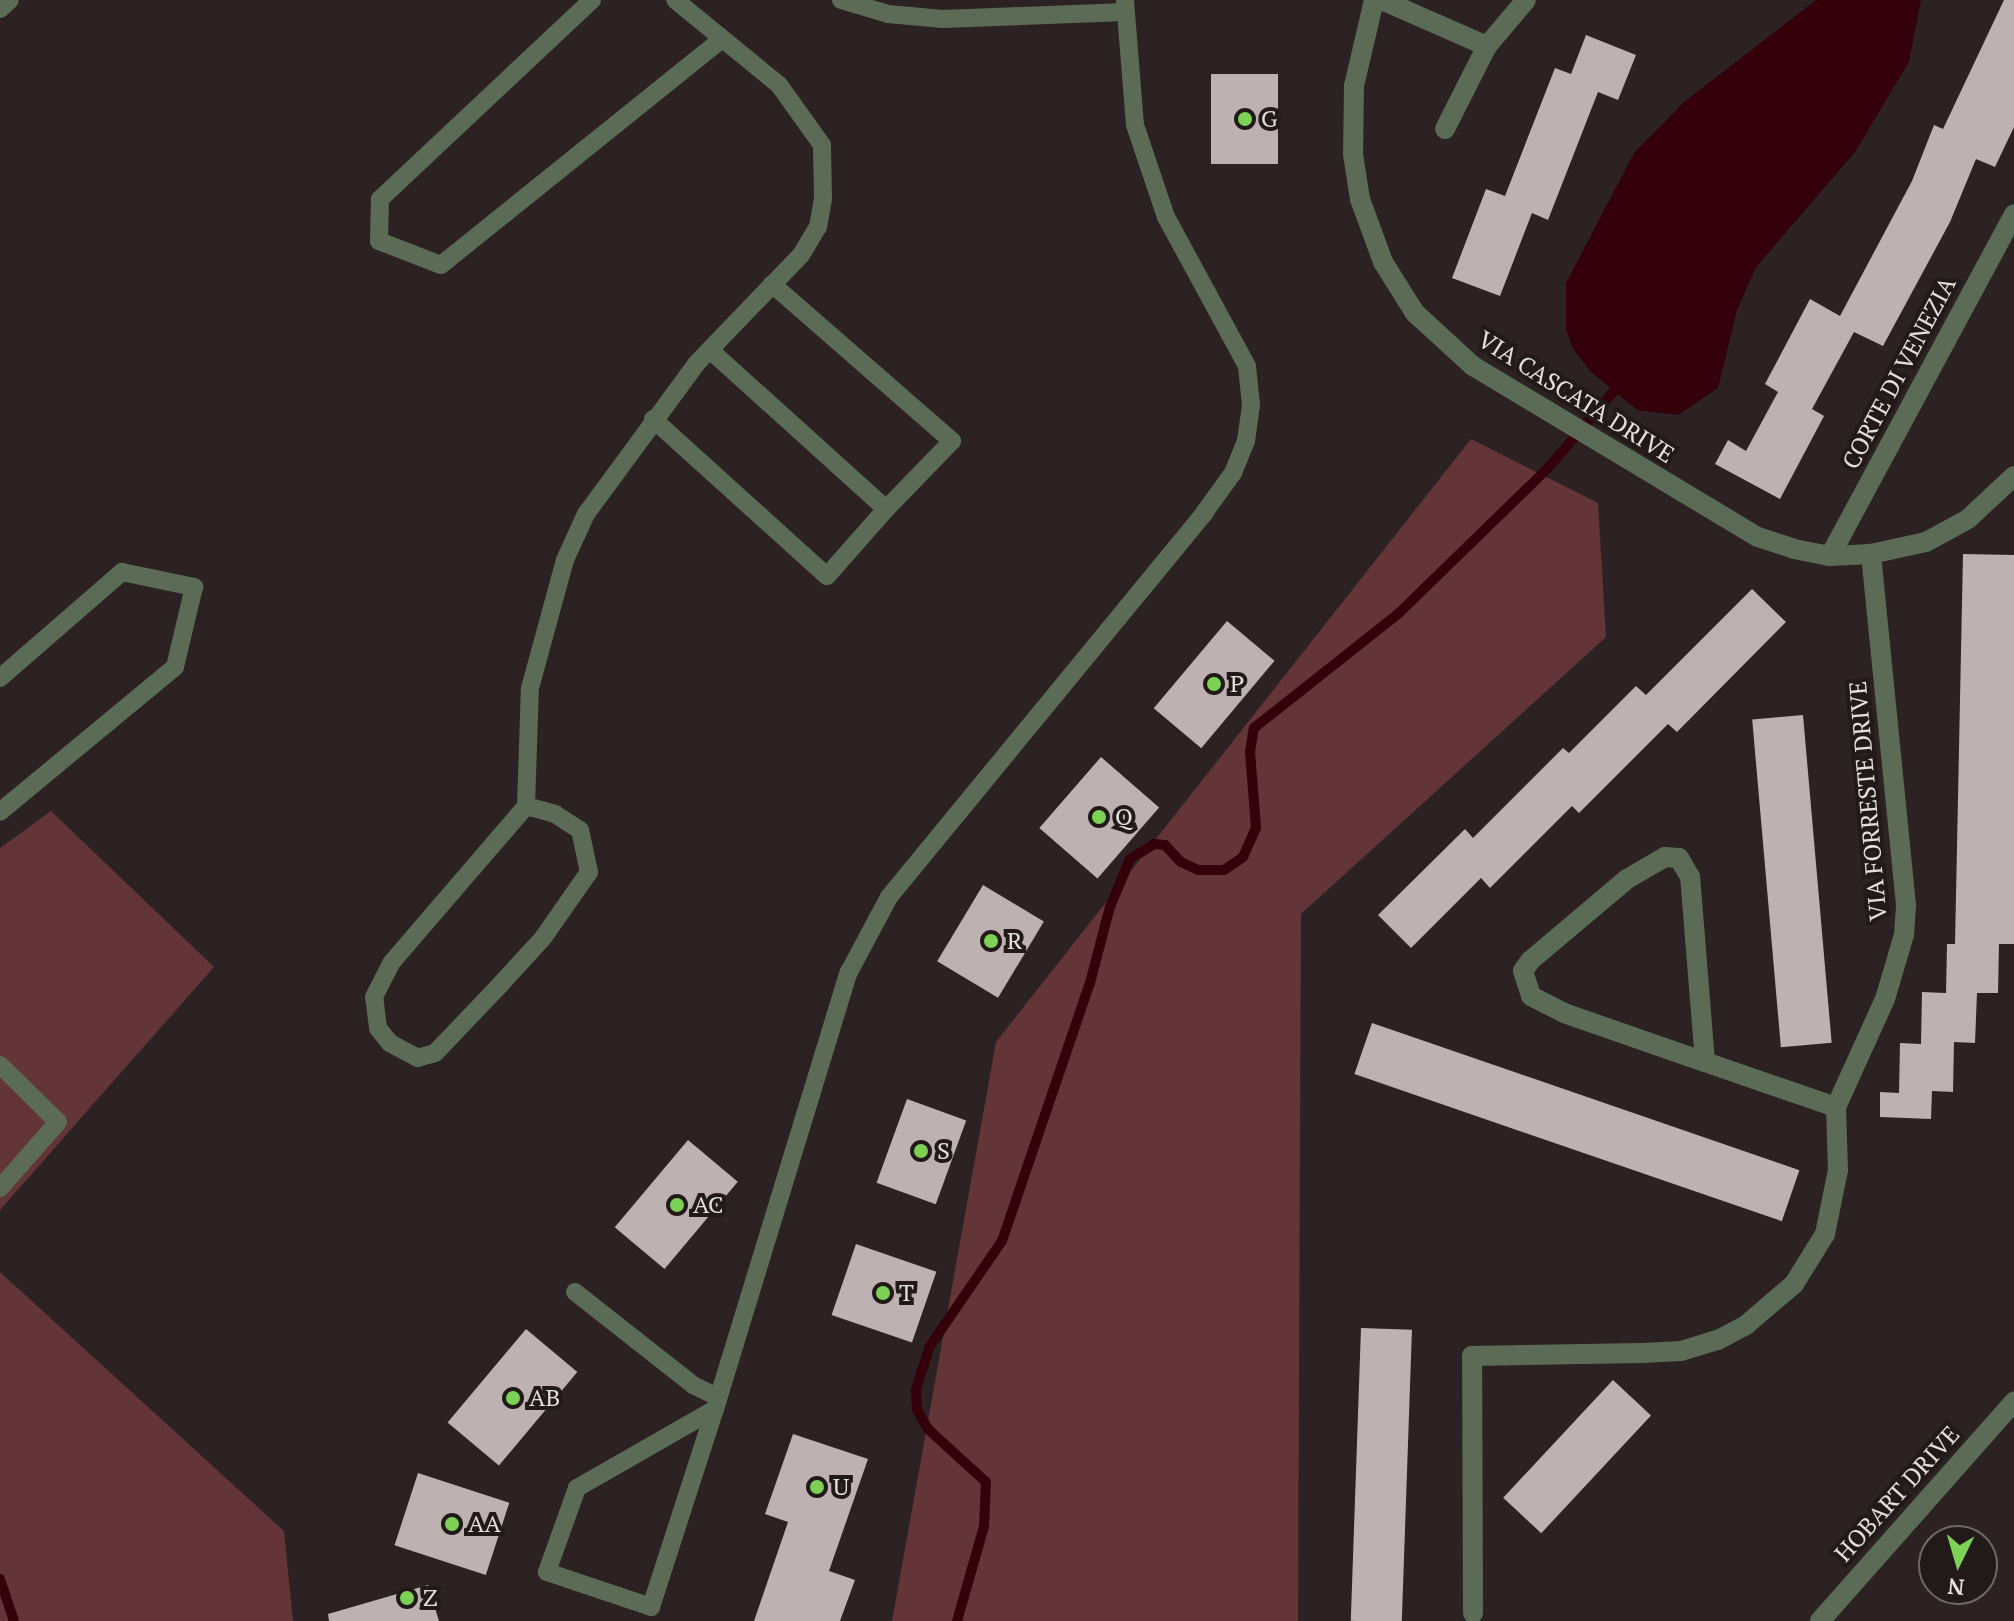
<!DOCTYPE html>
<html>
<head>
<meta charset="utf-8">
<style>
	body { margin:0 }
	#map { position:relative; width:2014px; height:1621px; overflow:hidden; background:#2c2223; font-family:"PT Serif",serif }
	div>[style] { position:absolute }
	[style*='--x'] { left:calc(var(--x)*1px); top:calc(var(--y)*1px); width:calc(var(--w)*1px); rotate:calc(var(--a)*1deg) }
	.green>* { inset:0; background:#633438 }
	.water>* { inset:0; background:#34000a }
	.stream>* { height:10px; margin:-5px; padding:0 5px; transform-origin:5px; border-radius:5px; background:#34000a }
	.building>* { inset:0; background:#beb1b1; transform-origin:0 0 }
	.service>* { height:18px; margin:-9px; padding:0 9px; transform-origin:9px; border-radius:9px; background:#5b6b55 }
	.minor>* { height:20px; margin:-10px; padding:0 10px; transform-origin:10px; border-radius:10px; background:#5b6b55 }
	.dots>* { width:22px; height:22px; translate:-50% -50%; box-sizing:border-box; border:4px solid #221919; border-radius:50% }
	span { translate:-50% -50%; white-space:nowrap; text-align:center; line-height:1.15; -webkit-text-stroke:8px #221919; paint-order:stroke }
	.poi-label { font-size:24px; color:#e4dede }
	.left { translate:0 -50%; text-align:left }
	.street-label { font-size:24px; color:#e4dede }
	.north { position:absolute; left:1918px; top:1525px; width:80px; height:80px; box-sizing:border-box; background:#221919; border:2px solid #706868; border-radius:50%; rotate:185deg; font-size:22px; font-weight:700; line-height:32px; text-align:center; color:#e4dede }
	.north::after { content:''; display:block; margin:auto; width:28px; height:36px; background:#7dd154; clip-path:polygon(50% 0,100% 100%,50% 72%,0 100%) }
</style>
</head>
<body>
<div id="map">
	<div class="green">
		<i style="clip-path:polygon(1471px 439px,1598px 503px,1606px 637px,1301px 914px,1298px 1621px,892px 1621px,996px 1042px)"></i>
		<i style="clip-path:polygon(51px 811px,214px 967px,0 1210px,0 848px)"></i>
		<i style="clip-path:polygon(0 1272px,284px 1531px,293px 1621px,0 1621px)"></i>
	</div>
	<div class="water">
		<i style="clip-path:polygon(1816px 0,1921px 0,1909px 62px,1855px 152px,1756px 267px,1737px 310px,1718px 388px,1678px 415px,1637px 410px,1591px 372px,1573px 349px,1566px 329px,1566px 283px,1634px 153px,1684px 102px)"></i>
	</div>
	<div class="stream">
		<i style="--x:0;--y:1579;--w:44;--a:71.6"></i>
		<i style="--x:957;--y:1621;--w:99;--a:-74.1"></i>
		<i style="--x:984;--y:1526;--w:44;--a:-87.4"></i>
		<i style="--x:986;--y:1482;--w:79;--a:-137.6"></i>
		<i style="--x:928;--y:1429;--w:22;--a:-120"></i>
		<i style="--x:917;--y:1410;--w:21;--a:-93"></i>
		<i style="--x:916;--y:1389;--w:45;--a:-72"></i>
		<i style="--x:930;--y:1346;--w:127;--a:-55.6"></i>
		<i style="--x:1002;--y:1241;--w:273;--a:-71.2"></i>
		<i style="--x:1090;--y:983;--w:79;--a:-75.3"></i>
		<i style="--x:1110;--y:907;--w:52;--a:-67.4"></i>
		<i style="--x:1130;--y:859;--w:28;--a:-32"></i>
		<i style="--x:1154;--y:844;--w:11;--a:5"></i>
		<i style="--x:1165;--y:845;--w:23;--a:47"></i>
		<i style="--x:1181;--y:862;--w:19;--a:25"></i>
		<i style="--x:1198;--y:870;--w:26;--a:0"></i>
		<i style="--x:1224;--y:870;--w:23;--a:-34"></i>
		<i style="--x:1243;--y:857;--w:32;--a:-66"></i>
		<i style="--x:1256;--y:828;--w:76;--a:-94.5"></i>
		<i style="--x:1250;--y:752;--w:24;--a:-81"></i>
		<i style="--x:1254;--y:728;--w:185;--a:-38.4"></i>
		<i style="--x:1399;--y:613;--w:208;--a:-44.2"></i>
		<i style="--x:1548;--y:468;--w:113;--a:-49.3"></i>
	</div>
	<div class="building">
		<i style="clip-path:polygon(2004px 0,2014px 0,2014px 127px,1995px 167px,1976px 159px,1950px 222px,1883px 346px,1854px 332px,1812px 409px,1824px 416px,1780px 499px,1715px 464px,1728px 440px,1746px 451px,1778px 392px,1765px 384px,1810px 299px,1840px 316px,1912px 181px,1934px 125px,1943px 129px)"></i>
		<i style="clip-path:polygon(1586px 35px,1636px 55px,1618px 100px,1598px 92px,1548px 220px,1532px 213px,1500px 296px,1452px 278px,1486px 189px,1505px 196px,1555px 68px,1571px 74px)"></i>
		<i style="left:1211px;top:74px;width:67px;height:90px"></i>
		<i style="clip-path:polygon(1963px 554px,2014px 555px,2014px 944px,1999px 944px,1998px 993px,1977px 993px,1975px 1043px,1954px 1042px,1953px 1092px,1932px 1091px,1931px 1119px,1880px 1117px,1880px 1092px,1899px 1093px,1900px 1043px,1921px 1044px,1922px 992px,1946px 993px,1947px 944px,1955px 944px)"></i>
		<i style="clip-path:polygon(1752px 589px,1786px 622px,1677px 732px,1668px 724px,1579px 813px,1572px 806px,1490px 888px,1481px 878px,1411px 948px,1378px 915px,1465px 829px,1473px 838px,1563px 748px,1569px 753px,1636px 686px,1646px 695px)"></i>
		<i style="left:1227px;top:621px;width:62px;height:114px;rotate:40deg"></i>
		<i style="left:1803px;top:715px;width:329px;height:51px;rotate:85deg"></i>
		<i style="left:1101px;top:757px;width:77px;height:94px;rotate:41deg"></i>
		<i style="left:983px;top:885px;width:71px;height:89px;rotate:31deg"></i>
		<i style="left:1372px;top:1023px;width:452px;height:54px;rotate:19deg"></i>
		<i style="left:907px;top:1099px;width:63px;height:89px;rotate:20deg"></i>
		<i style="left:688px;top:1140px;width:65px;height:114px;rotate:40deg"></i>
		<i style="left:856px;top:1244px;width:85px;height:75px;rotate:19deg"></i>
		<i style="left:1361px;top:1328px;width:51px;height:293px;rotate:2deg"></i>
		<i style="left:526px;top:1329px;width:67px;height:122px;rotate:40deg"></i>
		<i style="left:1613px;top:1380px;width:52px;height:161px;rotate:43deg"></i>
		<i style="clip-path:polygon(793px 1434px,868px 1459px,829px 1571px,855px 1580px,840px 1621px,754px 1621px,788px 1522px,765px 1514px)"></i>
		<i style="left:418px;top:1473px;width:96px;height:76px;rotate:18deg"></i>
		<i style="clip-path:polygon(428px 1585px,439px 1621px,329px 1621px,328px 1614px)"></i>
	</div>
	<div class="service">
		<i style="--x:592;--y:0;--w:291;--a:136.8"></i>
		<i style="--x:380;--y:199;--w:42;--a:91.4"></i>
		<i style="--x:379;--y:241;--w:66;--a:21.2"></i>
		<i style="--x:441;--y:265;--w:359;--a:-38.8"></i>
		<i style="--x:841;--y:0;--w:49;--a:16.6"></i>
		<i style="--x:888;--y:14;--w:55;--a:5.2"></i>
		<i style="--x:943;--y:19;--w:181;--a:-2.2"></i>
		<i style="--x:0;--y:9;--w:13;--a:-42"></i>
		<i style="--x:772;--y:284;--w:239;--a:41.1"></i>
		<i style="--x:952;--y:441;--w:95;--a:134.1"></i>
		<i style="--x:653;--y:419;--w:234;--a:42.1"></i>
		<i style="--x:827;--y:576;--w:89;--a:-48.6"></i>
		<i style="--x:886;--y:509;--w:237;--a:-137.9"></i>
		<i style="--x:0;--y:678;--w:162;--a:-41"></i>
		<i style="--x:122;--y:572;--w:74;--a:11.8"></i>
		<i style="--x:194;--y:587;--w:82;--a:103.4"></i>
		<i style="--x:175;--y:667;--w:227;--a:140.4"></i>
		<i style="--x:526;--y:806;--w:118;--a:-88.1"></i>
		<i style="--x:530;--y:688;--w:133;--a:-74.7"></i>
		<i style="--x:565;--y:560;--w:51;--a:-65.5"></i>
		<i style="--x:586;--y:514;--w:186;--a:-53.7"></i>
		<i style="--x:696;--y:364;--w:151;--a:-46.1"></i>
		<i style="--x:801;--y:255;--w:33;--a:-59"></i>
		<i style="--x:818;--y:227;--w:28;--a:-80"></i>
		<i style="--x:823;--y:199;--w:54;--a:-91.1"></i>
		<i style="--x:822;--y:145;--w:74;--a:-125.6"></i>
		<i style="--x:779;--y:85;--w:134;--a:-140.7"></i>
		<i style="--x:526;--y:806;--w:30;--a:15"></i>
		<i style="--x:555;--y:814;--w:30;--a:33"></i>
		<i style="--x:580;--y:830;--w:43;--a:77.9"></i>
		<i style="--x:589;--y:872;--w:80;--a:124.9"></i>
		<i style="--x:543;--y:938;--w:64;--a:132.5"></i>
		<i style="--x:500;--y:985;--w:94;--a:133.7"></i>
		<i style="--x:435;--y:1053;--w:18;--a:164"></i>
		<i style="--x:418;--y:1058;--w:32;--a:-152"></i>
		<i style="--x:390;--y:1043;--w:19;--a:-129"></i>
		<i style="--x:378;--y:1028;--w:31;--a:-97"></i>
		<i style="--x:374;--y:997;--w:39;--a:-63"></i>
		<i style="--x:392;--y:962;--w:206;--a:-49.3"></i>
		<i style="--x:0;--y:1065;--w:81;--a:44.5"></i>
		<i style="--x:58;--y:1122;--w:88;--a:131.3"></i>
		<i style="--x:575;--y:1292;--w:150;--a:38.2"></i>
		<i style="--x:693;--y:1385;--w:28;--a:26"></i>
		<i style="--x:715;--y:1409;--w:159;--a:150.2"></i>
		<i style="--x:577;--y:1488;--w:89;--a:109.7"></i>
		<i style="--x:547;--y:1572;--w:110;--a:18.6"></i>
		<i style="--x:651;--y:1607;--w:208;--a:-72.1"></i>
		<i style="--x:715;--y:1409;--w:457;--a:-73"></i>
		<i style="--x:849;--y:972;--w:85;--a:-61.9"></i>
		<i style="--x:889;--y:897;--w:497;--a:-50.6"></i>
		<i style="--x:1204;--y:513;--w:49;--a:-54.1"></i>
		<i style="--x:1233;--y:473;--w:35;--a:-68"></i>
		<i style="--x:1246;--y:441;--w:36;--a:-82"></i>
		<i style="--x:1251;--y:405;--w:39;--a:-96"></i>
		<i style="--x:1247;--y:366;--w:170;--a:-118.5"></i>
		<i style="--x:1166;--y:217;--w:97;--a:-108.6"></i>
		<i style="--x:1135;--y:125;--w:125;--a:-94.6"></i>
	</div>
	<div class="minor">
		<i style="--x:1374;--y:0;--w:88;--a:103.1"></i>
		<i style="--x:1354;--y:86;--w:68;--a:90.8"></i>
		<i style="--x:1353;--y:154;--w:46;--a:81.2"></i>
		<i style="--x:1360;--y:199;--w:67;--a:69.9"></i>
		<i style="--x:1383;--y:262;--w:60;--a:57.9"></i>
		<i style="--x:1415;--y:313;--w:79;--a:42.4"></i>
		<i style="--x:1473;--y:366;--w:332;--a:31"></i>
		<i style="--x:1758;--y:537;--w:38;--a:18"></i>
		<i style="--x:1794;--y:549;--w:37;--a:11"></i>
		<i style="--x:1830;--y:556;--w:41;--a:-2.8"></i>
		<i style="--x:1871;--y:554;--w:56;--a:-12.3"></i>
		<i style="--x:1926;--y:542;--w:48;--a:-28.7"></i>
		<i style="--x:1968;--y:519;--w:63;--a:-43.1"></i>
		<i style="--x:1382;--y:0;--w:115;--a:23.7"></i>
		<i style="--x:1445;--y:129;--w:93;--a:-63.2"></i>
		<i style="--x:1487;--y:46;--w:60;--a:-49.7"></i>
		<i style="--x:1830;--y:556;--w:388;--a:-61.7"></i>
		<i style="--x:1705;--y:1062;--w:186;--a:-94.6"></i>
		<i style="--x:1690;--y:877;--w:22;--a:-120"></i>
		<i style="--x:1679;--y:858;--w:14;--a:-176"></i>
		<i style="--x:1665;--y:857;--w:44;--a:149.9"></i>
		<i style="--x:1627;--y:879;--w:127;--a:139.8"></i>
		<i style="--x:1530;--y:961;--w:12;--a:125"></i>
		<i style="--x:1523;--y:971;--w:26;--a:72"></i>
		<i style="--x:1531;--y:996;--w:37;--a:27"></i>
		<i style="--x:1564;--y:1013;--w:149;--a:19.2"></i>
		<i style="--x:1705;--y:1062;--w:139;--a:19"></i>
		<i style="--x:1473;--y:1613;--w:257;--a:-90.2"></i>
		<i style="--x:1472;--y:1356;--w:170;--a:-1"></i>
		<i style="--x:1642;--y:1353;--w:39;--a:-3"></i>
		<i style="--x:1681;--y:1351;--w:39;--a:-17"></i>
		<i style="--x:1718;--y:1340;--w:32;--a:-28"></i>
		<i style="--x:1746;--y:1325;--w:63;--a:-40.5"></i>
		<i style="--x:1794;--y:1284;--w:59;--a:-58.2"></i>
		<i style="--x:1825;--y:1234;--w:65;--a:-78.5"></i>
		<i style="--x:1838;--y:1170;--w:63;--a:-91.8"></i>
		<i style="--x:1836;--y:1107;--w:119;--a:-65.6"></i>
		<i style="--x:1885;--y:999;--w:67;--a:-73.5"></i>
		<i style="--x:1904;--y:935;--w:30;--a:-86"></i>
		<i style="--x:1906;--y:905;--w:353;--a:-95.7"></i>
		<i style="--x:1820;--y:1621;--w:293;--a:-48.5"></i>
	</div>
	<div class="dots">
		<i style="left:1245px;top:119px;background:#7dd154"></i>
		<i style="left:1214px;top:684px;background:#7dd154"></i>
		<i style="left:1099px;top:817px;background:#7dd154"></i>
		<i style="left:991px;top:941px;background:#7dd154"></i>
		<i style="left:921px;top:1151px;background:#7dd154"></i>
		<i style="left:677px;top:1205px;background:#7dd154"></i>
		<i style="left:883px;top:1293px;background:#7dd154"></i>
		<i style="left:513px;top:1398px;background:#7dd154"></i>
		<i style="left:817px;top:1487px;background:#7dd154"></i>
		<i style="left:452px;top:1524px;background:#7dd154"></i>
		<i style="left:407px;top:1598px;background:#7dd154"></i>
	</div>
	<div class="poi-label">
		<span class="left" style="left:1261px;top:119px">G</span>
		<span class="left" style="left:1230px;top:684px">P</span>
		<span class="left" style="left:1115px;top:817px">Q</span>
		<span class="left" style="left:1007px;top:941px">R</span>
		<span class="left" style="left:937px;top:1151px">S</span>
		<span class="left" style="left:693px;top:1205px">AC</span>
		<span class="left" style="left:899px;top:1293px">T</span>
		<span class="left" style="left:529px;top:1398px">AB</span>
		<span class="left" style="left:833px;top:1487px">U</span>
		<span class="left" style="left:468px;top:1524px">AA</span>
		<span class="left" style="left:423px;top:1598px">Z</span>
	</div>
	<div class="street-label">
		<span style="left:1899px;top:373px;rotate:-62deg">CORTE DI VENEZIA</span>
		<span style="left:1576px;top:397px;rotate:32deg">VIA CASCATA DRIVE</span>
		<span style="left:1868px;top:801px;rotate:-95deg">VIA FORRESTE DRIVE</span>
		<span style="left:1897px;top:1494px;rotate:-48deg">HOBART DRIVE</span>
	</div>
	<div class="north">N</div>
</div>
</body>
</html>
